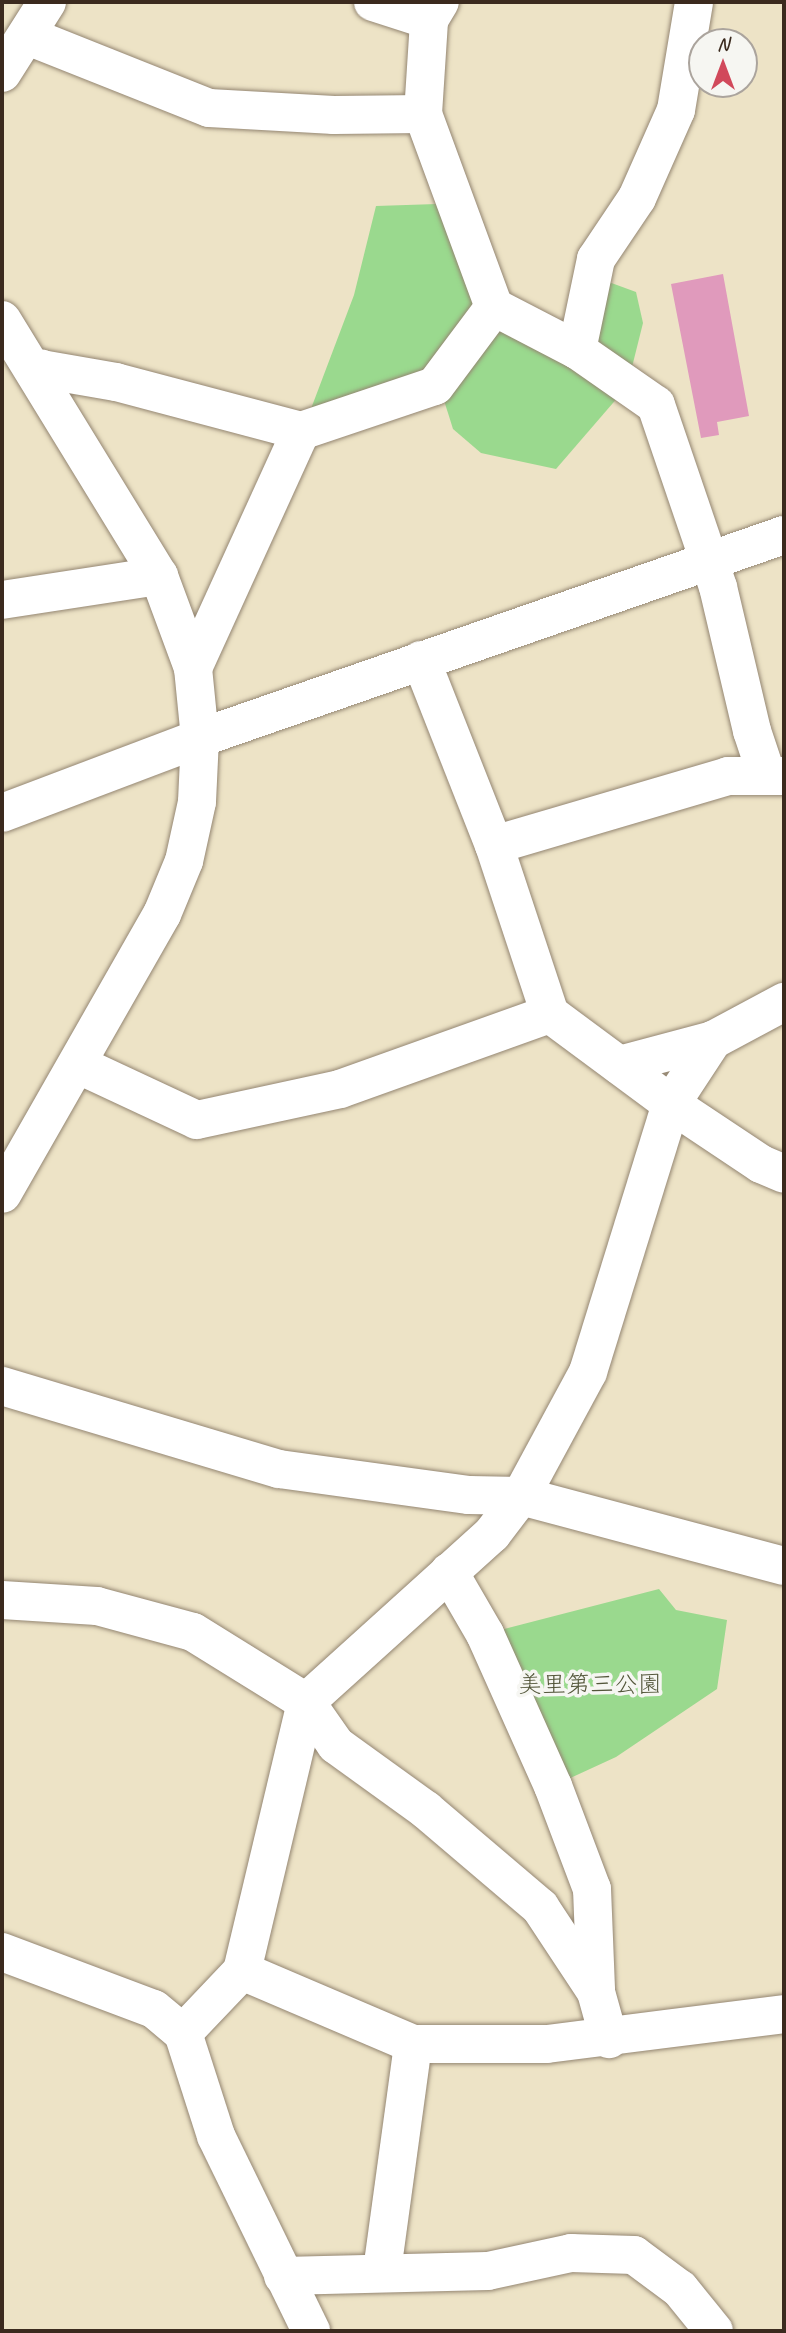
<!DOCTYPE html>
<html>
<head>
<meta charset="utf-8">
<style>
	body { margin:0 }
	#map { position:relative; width:786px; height:2333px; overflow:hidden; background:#ede3c6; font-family:Caveat,"Klee One",sans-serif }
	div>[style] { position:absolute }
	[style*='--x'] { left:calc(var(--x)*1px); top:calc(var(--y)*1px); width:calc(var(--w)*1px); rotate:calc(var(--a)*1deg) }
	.green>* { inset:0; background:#9ad98e }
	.building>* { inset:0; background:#e09abc }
	.roads { filter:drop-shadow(0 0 2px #948672) drop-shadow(0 0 2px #948672) }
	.minor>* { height:38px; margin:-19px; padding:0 19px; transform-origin:19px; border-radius:19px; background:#fff }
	span { translate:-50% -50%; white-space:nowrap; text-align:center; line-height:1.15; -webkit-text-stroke:7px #f6f6f2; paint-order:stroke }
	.park-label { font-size:24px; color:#53563a }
	.frame { position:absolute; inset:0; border:4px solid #3b2a1e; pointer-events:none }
	.north { position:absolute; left:688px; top:28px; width:70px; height:70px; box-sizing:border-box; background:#f6f6f2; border:2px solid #aba49d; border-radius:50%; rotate:0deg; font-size:19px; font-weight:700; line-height:28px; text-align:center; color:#3b2a1e }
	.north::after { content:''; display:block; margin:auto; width:24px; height:32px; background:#d1495b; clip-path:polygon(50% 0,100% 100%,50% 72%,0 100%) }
</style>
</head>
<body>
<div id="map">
	<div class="green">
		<i style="clip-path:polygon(467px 203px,483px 304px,428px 377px,309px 414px,354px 295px,376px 206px)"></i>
		<i style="clip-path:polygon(606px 281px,636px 292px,643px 323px,631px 371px,590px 343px)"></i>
		<i style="clip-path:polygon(495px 327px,567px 359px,619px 396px,556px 469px,481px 453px,453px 429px,442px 394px)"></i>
		<i style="clip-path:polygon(659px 1589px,676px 1610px,727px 1620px,717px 1689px,616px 1757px,553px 1786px,485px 1634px)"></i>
	</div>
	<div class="building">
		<i style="clip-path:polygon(723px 274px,749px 416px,717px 422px,719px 435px,701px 438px,671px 284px)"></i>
	</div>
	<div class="roads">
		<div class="minor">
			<i style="--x:373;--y:2;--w:59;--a:17.8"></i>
			<i style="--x:28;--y:36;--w:195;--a:21.7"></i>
			<i style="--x:209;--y:108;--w:125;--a:3.2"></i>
			<i style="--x:334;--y:115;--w:89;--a:-0.6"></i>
			<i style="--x:2;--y:73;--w:84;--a:-57.6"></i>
			<i style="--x:494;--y:307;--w:93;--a:27.4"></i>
			<i style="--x:577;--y:350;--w:96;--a:34.8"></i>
			<i style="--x:656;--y:405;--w:192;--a:71.2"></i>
			<i style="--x:718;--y:587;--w:148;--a:76.7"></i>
			<i style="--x:752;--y:731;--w:47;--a:71.6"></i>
			<i style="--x:2;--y:320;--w:300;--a:58.5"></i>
			<i style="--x:159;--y:576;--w:98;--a:69.7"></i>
			<i style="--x:193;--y:668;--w:70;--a:84.3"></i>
			<i style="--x:200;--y:738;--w:64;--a:92.7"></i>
			<i style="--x:197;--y:802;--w:60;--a:102.4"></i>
			<i style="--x:184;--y:861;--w:57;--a:112.5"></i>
			<i style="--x:162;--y:914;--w:322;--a:119.7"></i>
			<i style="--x:577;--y:350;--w:93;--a:-78.2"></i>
			<i style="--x:596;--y:259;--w:73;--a:-56.1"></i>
			<i style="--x:637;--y:198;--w:96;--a:-66.1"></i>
			<i style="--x:676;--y:110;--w:109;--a:-80.5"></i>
			<i style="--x:38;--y:377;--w:9;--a:-69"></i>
			<i style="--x:41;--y:369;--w:76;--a:9.8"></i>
			<i style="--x:116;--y:382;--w:191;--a:14.8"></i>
			<i style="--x:301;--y:431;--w:141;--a:-18.6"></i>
			<i style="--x:435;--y:386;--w:99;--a:-53.2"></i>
			<i style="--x:494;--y:307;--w:206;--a:-110.2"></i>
			<i style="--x:423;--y:114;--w:94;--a:-86.3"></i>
			<i style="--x:429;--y:20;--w:21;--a:-59"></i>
			<i style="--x:2;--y:600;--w:159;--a:-8.7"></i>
			<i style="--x:421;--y:660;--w:199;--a:68.5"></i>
			<i style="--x:494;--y:845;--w:178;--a:71.7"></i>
			<i style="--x:550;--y:1014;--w:151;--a:36.6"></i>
			<i style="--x:671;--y:1104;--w:108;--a:33.7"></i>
			<i style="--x:761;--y:1164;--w:25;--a:23"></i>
			<i style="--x:193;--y:668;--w:260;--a:-65.5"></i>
			<i style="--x:2;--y:813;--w:212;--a:-20.7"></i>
			<i style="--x:200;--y:738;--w:618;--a:-19.17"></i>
			<i style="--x:494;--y:845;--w:244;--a:-16.4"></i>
			<i style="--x:728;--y:776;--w:56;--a:0"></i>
			<i style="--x:79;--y:1065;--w:130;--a:25"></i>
			<i style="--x:197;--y:1120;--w:146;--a:-12.2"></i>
			<i style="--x:340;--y:1089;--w:223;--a:-19.7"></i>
			<i style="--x:619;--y:1065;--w:97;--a:-14.9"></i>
			<i style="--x:2;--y:1386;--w:289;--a:16.7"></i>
			<i style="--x:279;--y:1469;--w:192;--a:7.8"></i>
			<i style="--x:469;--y:1495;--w:52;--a:1.1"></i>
			<i style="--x:521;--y:1496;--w:272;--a:14.9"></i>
			<i style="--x:449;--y:1572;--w:72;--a:59.9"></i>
			<i style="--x:485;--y:1634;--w:167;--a:65.9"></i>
			<i style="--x:553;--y:1786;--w:110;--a:69.3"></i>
			<i style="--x:592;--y:1889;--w:101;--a:87.7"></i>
			<i style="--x:2;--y:1600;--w:95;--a:3.6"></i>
			<i style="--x:97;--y:1606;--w:99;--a:15.2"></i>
			<i style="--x:193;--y:1632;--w:133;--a:31.8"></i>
			<i style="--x:306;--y:1702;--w:52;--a:55.1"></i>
			<i style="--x:336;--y:1745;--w:111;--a:35.8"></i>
			<i style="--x:426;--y:1810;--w:150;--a:40.4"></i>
			<i style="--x:540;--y:1907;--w:102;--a:56.6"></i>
			<i style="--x:596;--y:1992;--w:49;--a:74.5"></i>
			<i style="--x:2;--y:1952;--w:162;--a:20.6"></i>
			<i style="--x:154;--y:2009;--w:38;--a:40"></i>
			<i style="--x:183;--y:2033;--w:108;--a:72.2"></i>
			<i style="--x:216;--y:2136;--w:217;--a:64"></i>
			<i style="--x:242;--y:1971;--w:186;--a:23.1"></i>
			<i style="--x:413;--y:2044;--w:134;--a:0"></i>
			<i style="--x:547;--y:2044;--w:239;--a:-7.2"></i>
			<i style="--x:183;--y:2033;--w:86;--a:-46.4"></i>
			<i style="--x:242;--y:1971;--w:277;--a:-76.6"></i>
			<i style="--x:306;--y:1702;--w:251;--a:-42.1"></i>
			<i style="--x:492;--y:1534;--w:48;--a:-52.7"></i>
			<i style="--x:521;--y:1496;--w:141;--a:-61.6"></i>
			<i style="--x:588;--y:1372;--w:281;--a:-72.8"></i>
			<i style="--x:671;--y:1104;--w:77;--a:-56.7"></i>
			<i style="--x:713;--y:1040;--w:81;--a:-28.2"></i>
			<i style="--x:382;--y:2271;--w:229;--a:-82.2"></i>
			<i style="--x:283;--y:2276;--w:205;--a:-1.4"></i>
			<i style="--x:488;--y:2271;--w:85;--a:-12.2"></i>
			<i style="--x:571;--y:2253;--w:63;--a:1.8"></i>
			<i style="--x:634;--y:2255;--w:57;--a:36.5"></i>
			<i style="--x:680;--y:2289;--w:54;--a:51"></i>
		</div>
	</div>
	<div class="park-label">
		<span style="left:590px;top:1685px">美里第三公園</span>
	</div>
	<div class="frame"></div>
	<div class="north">N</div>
</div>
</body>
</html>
